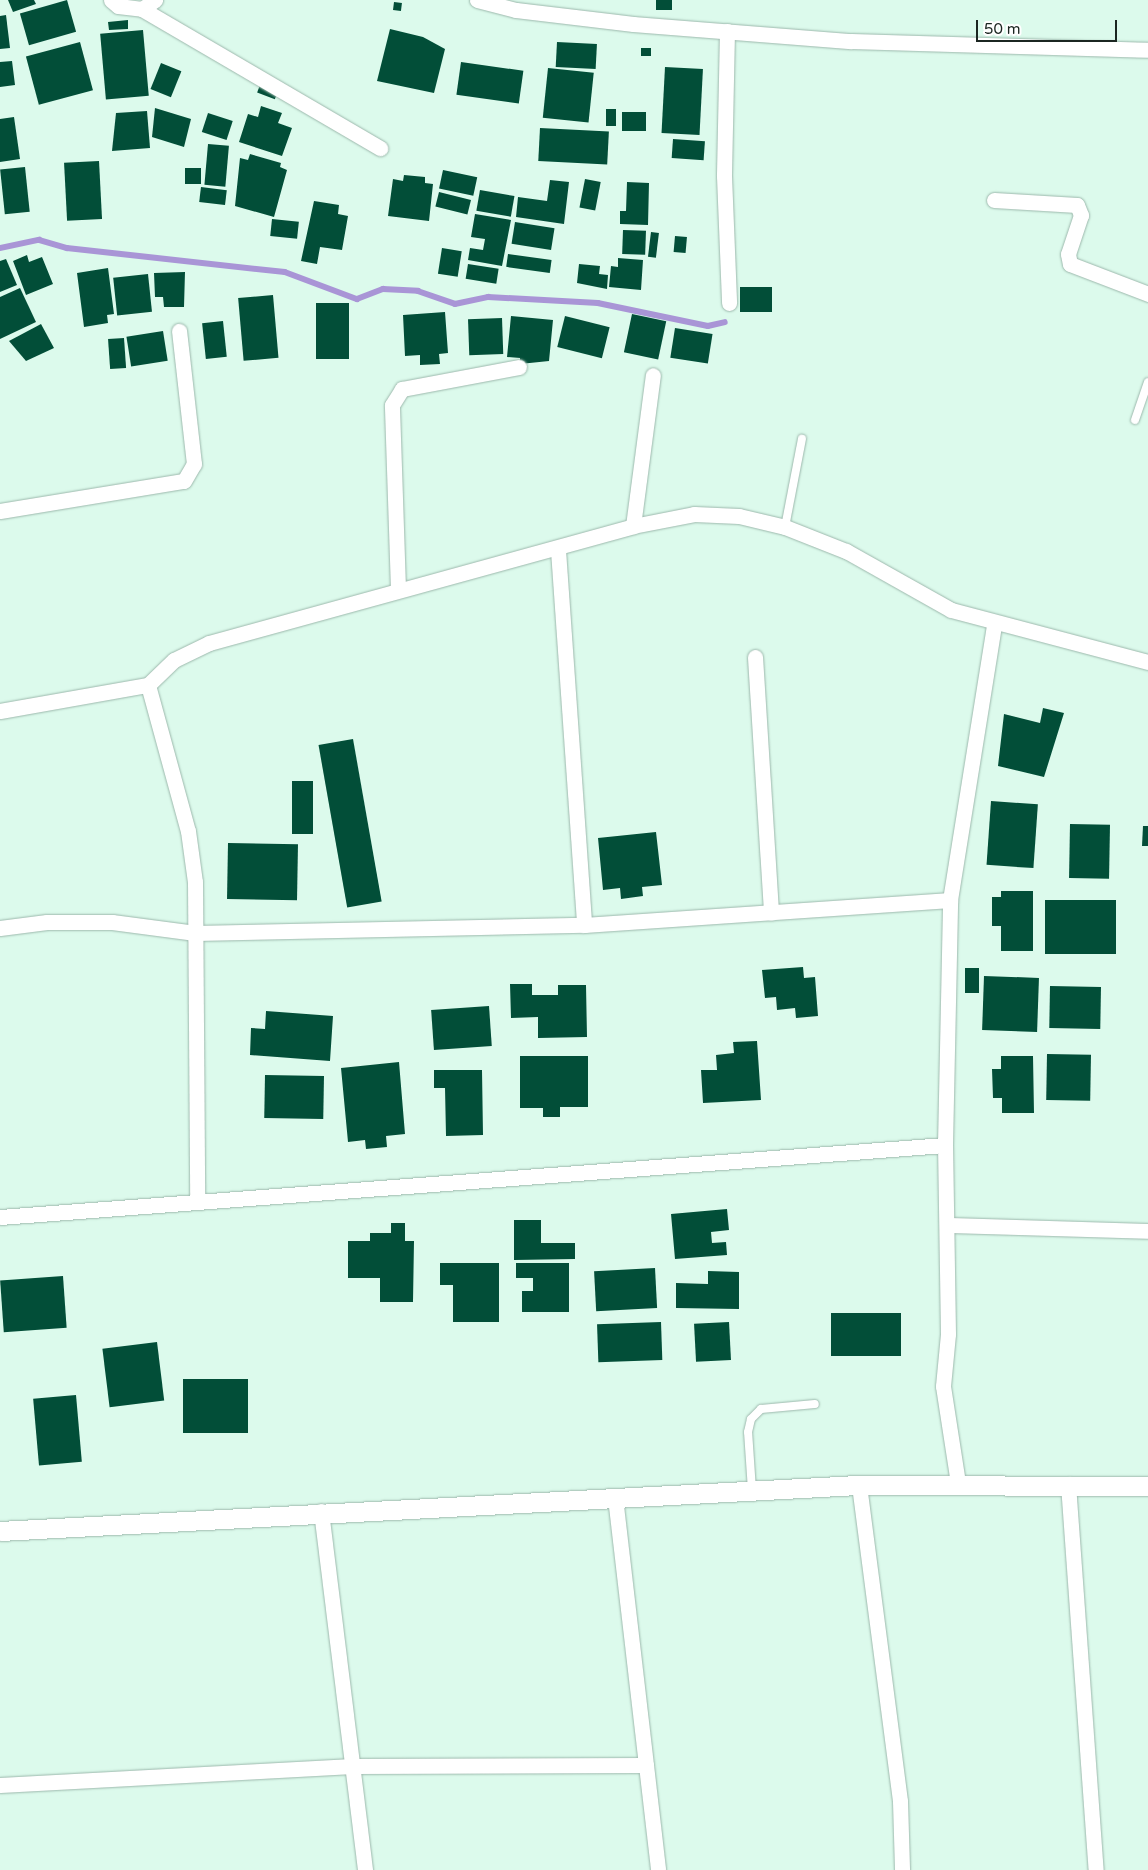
<!DOCTYPE html>
<html>
<head>
<meta charset="utf-8">
<style>
	body { margin:0 }
	#map { position:relative; width:1148px; height:1870px; overflow:hidden; background:#dcfaec; font-family:"Varela Round",sans-serif }
	div>[style] { position:absolute }
	[style*='--x'] { left:calc(var(--x)*1px); top:calc(var(--y)*1px); width:calc(var(--w)*1px); rotate:calc(var(--a)*1deg) }
	.stream>* { height:5.5px; margin:-2.75px; padding:0 2.75px; transform-origin:2.75px; border-radius:2.75px; background:#a995d6 }
	.building>* { inset:0; background:#024e38; transform-origin:0 0 }
	.roads { filter:drop-shadow(0 0 1px #9cb8ac) drop-shadow(0 0 1px #9cb8ac) }
	.service>* { height:8px; margin:-4px; padding:0 4px; transform-origin:4px; border-radius:4px; background:#fff }
	.minor>* { height:15px; margin:-7.5px; padding:0 7.5px; transform-origin:7.5px; border-radius:7.5px; background:#fff }
	.tertiary>* { height:19px; margin:-9.5px; padding:0 9.5px; transform-origin:9.5px; border-radius:9.5px; background:#fff }
	span { translate:-50% -50%; white-space:nowrap; text-align:center; line-height:1.15; -webkit-text-stroke:5px #fff; paint-order:stroke }
	.scale { position:absolute; left:976px; top:20px; width:141px; height:22px; box-sizing:border-box; border:2px solid #1b2621; border-top:0; padding-left:6px; font-size:15px; line-height:18px; white-space:nowrap; color:#1b2621; -webkit-text-stroke:4px #fff; paint-order:stroke }
</style>
</head>
<body>
<div id="map">
	<div class="stream">
		<i style="--x:0;--y:248;--w:40;--a:-12"></i>
		<i style="--x:39;--y:240;--w:29;--a:16"></i>
		<i style="--x:67;--y:248;--w:219;--a:6.3"></i>
		<i style="--x:285;--y:272;--w:77;--a:20.6"></i>
		<i style="--x:357;--y:299;--w:28;--a:-21"></i>
		<i style="--x:383;--y:289;--w:35;--a:3"></i>
		<i style="--x:418;--y:291;--w:39;--a:19"></i>
		<i style="--x:455;--y:304;--w:34;--a:-12"></i>
		<i style="--x:488;--y:297;--w:110;--a:3.1"></i>
		<i style="--x:598;--y:303;--w:112;--a:11.8"></i>
		<i style="--x:708;--y:326;--w:17;--a:-13"></i>
	</div>
	<div class="building">
		<i style="clip-path:polygon(8px 0,34px 0,36px 4px,13px 12px)"></i>
		<i style="left:67px;top:0;width:33px;height:49px;rotate:74deg"></i>
		<i style="left:656px;top:0;width:16px;height:10px"></i>
		<i style="left:394px;top:2px;width:8px;height:8px;rotate:7deg"></i>
		<i style="clip-path:polygon(6px 15px,10px 48px,0 49px,0 16px)"></i>
		<i style="clip-path:polygon(128px 20px,128px 29px,109px 30px,108px 22px)"></i>
		<i style="clip-path:polygon(390px 29px,423px 37px,445px 49px,434px 93px,377px 81px)"></i>
		<i style="left:143px;top:30px;width:66px;height:43px;rotate:85deg"></i>
		<i style="left:80px;top:42px;width:50px;height:56px;rotate:75deg"></i>
		<i style="left:557px;top:42px;width:40px;height:25px;rotate:3deg"></i>
		<i style="left:641px;top:48px;width:10px;height:8px"></i>
		<i style="clip-path:polygon(12px 61px,15px 85px,0 87px,0 62px)"></i>
		<i style="left:461px;top:62px;width:63px;height:33px;rotate:8deg"></i>
		<i style="left:161px;top:63px;width:22px;height:28px;rotate:22deg"></i>
		<i style="left:665px;top:67px;width:38px;height:66px;rotate:3deg"></i>
		<i style="left:548px;top:68px;width:46px;height:50px;rotate:6deg"></i>
		<i style="left:260px;top:85px;width:19px;height:8px;rotate:21deg"></i>
		<i style="clip-path:polygon(261px 106px,282px 113px,278px 123px,292px 128px,282px 156px,239px 142px,248px 114px,258px 117px)"></i>
		<i style="clip-path:polygon(155px 108px,191px 119px,184px 147px,152px 137px)"></i>
		<i style="left:606px;top:109px;width:10px;height:17px"></i>
		<i style="clip-path:polygon(147px 111px,150px 148px,112px 151px,116px 113px)"></i>
		<i style="left:622px;top:112px;width:24px;height:19px"></i>
		<i style="left:208px;top:113px;width:26px;height:20px;rotate:18deg"></i>
		<i style="clip-path:polygon(14px 117px,20px 159px,0 162px,0 119px)"></i>
		<i style="left:540px;top:128px;width:69px;height:33px;rotate:3deg"></i>
		<i style="left:673px;top:139px;width:32px;height:19px;rotate:4deg"></i>
		<i style="left:208px;top:144px;width:21px;height:41px;rotate:5deg"></i>
		<i style="clip-path:polygon(250px 154px,281px 163px,280px 167px,287px 170px,274px 217px,235px 206px,240px 158px,248px 160px)"></i>
		<i style="left:99px;top:161px;width:58px;height:35px;rotate:87deg"></i>
		<i style="left:25px;top:167px;width:45px;height:25px;rotate:84deg"></i>
		<i style="left:185px;top:168px;width:16px;height:16px"></i>
		<i style="left:443px;top:170px;width:35px;height:19px;rotate:12deg"></i>
		<i style="clip-path:polygon(404px 175px,425px 177px,425px 183px,433px 184px,429px 221px,388px 216px,393px 179px,403px 181px)"></i>
		<i style="left:585px;top:179px;width:16px;height:29px;rotate:11deg"></i>
		<i style="clip-path:polygon(550px 180px,569px 182px,564px 224px,516px 217px,518px 197px,547px 201px)"></i>
		<i style="clip-path:polygon(627px 182px,649px 183px,648px 225px,620px 224px,620px 211px,626px 211px)"></i>
		<i style="left:201px;top:187px;width:26px;height:15px;rotate:7deg"></i>
		<i style="left:480px;top:190px;width:35px;height:21px;rotate:10deg"></i>
		<i style="left:439px;top:192px;width:33px;height:15px;rotate:14deg"></i>
		<i style="clip-path:polygon(314px 201px,339px 205px,338px 214px,348px 216px,342px 250px,320px 247px,317px 264px,301px 261px)"></i>
		<i style="clip-path:polygon(475px 214px,511px 220px,502px 266px,468px 260px,470px 248px,483px 250px,485px 239px,471px 237px)"></i>
		<i style="left:272px;top:219px;width:27px;height:17px;rotate:6deg"></i>
		<i style="left:515px;top:222px;width:40px;height:22px;rotate:9deg"></i>
		<i style="left:623px;top:230px;width:23px;height:24px;rotate:2deg"></i>
		<i style="left:651px;top:232px;width:8px;height:25px;rotate:7deg"></i>
		<i style="left:675px;top:236px;width:12px;height:16px;rotate:5deg"></i>
		<i style="left:442px;top:248px;width:20px;height:26px;rotate:9deg"></i>
		<i style="left:508px;top:254px;width:44px;height:13px;rotate:8deg"></i>
		<i style="clip-path:polygon(27px 255px,29px 262px,42px 257px,53px 284px,26px 295px,13px 261px)"></i>
		<i style="clip-path:polygon(618px 258px,643px 260px,641px 290px,609px 287px,611px 266px,618px 267px)"></i>
		<i style="clip-path:polygon(6px 259px,17px 285px,0 292px,0 261px)"></i>
		<i style="left:468px;top:264px;width:31px;height:15px;rotate:9deg"></i>
		<i style="clip-path:polygon(579px 264px,600px 266px,599px 274px,608px 275px,607px 289px,577px 283px)"></i>
		<i style="clip-path:polygon(108px 268px,114px 314px,107px 315px,108px 323px,84px 327px,77px 273px)"></i>
		<i style="clip-path:polygon(185px 272px,184px 307px,164px 307px,163px 297px,155px 297px,154px 273px)"></i>
		<i style="left:148px;top:274px;width:38px;height:35px;rotate:84deg"></i>
		<i style="left:740px;top:287px;width:32px;height:25px"></i>
		<i style="clip-path:polygon(20px 288px,36px 322px,0 339px,0 297px)"></i>
		<i style="left:273px;top:295px;width:63px;height:35px;rotate:85deg"></i>
		<i style="left:316px;top:303px;width:33px;height:56px"></i>
		<i style="clip-path:polygon(445px 312px,448px 353px,439px 354px,440px 364px,420px 365px,420px 355px,405px 356px,403px 315px)"></i>
		<i style="left:632px;top:314px;width:35px;height:39px;rotate:12deg"></i>
		<i style="clip-path:polygon(511px 316px,553px 320px,549px 361px,520px 364px,520px 358px,507px 357px)"></i>
		<i style="left:565px;top:316px;width:46px;height:32px;rotate:14deg"></i>
		<i style="left:502px;top:318px;width:36px;height:34px;rotate:88deg"></i>
		<i style="left:223px;top:321px;width:36px;height:21px;rotate:84deg"></i>
		<i style="clip-path:polygon(41px 324px,54px 348px,26px 361px,9px 341px)"></i>
		<i style="left:675px;top:328px;width:38px;height:30px;rotate:9deg"></i>
		<i style="left:163px;top:331px;width:30px;height:37px;rotate:81deg"></i>
		<i style="left:124px;top:338px;width:30px;height:16px;rotate:86deg"></i>
		<i style="clip-path:polygon(1043px 708px,1064px 713px,1044px 777px,998px 766px,1004px 714px,1040px 723px)"></i>
		<i style="left:353px;top:739px;width:165px;height:35px;rotate:80deg"></i>
		<i style="left:292px;top:781px;width:21px;height:53px"></i>
		<i style="left:991px;top:801px;width:47px;height:64px;rotate:4deg"></i>
		<i style="left:1070px;top:824px;width:40px;height:54px;rotate:1deg"></i>
		<i style="clip-path:polygon(1143px 826px,1148px 826px,1148px 846px,1142px 846px)"></i>
		<i style="clip-path:polygon(656px 832px,662px 885px,642px 887px,643px 896px,621px 899px,620px 888px,603px 890px,598px 838px)"></i>
		<i style="left:228px;top:843px;width:70px;height:56px;rotate:1deg"></i>
		<i style="clip-path:polygon(1001px 891px,1033px 891px,1033px 951px,1001px 951px,1001px 926px,992px 926px,992px 897px,1001px 897px)"></i>
		<i style="left:1045px;top:900px;width:71px;height:54px"></i>
		<i style="clip-path:polygon(803px 967px,804px 978px,815px 977px,818px 1016px,796px 1018px,795px 1008px,777px 1010px,776px 997px,765px 998px,762px 970px)"></i>
		<i style="left:979px;top:968px;width:25px;height:14px;rotate:90deg"></i>
		<i style="left:984px;top:976px;width:55px;height:54px;rotate:2deg"></i>
		<i style="clip-path:polygon(510px 984px,532px 984px,532px 995px,558px 995px,558px 985px,586px 985px,587px 1037px,538px 1038px,538px 1017px,511px 1018px)"></i>
		<i style="left:1050px;top:986px;width:51px;height:42px;rotate:1deg"></i>
		<i style="left:489px;top:1006px;width:40px;height:58px;rotate:86deg"></i>
		<i style="clip-path:polygon(266px 1011px,333px 1016px,330px 1061px,250px 1055px,251px 1028px,265px 1029px)"></i>
		<i style="clip-path:polygon(757px 1041px,761px 1100px,703px 1103px,701px 1070px,717px 1070px,716px 1055px,734px 1053px,733px 1042px)"></i>
		<i style="left:1047px;top:1054px;width:44px;height:46px;rotate:1deg"></i>
		<i style="clip-path:polygon(520px 1056px,588px 1056px,588px 1107px,560px 1107px,560px 1117px,543px 1117px,543px 1108px,520px 1108px)"></i>
		<i style="clip-path:polygon(1001px 1056px,1033px 1056px,1034px 1113px,1002px 1113px,1002px 1098px,993px 1098px,992px 1069px,1001px 1069px)"></i>
		<i style="clip-path:polygon(399px 1062px,405px 1134px,386px 1136px,387px 1147px,366px 1149px,365px 1140px,348px 1142px,341px 1068px)"></i>
		<i style="clip-path:polygon(434px 1070px,482px 1070px,483px 1135px,446px 1136px,445px 1088px,434px 1088px)"></i>
		<i style="left:265px;top:1075px;width:59px;height:43px;rotate:1deg"></i>
		<i style="clip-path:polygon(727px 1209px,729px 1230px,711px 1232px,712px 1243px,726px 1242px,727px 1255px,675px 1259px,671px 1214px)"></i>
		<i style="clip-path:polygon(514px 1220px,541px 1220px,541px 1243px,575px 1243px,575px 1259px,514px 1260px)"></i>
		<i style="clip-path:polygon(391px 1223px,405px 1223px,405px 1241px,414px 1241px,413px 1302px,380px 1302px,380px 1278px,348px 1278px,348px 1241px,370px 1241px,370px 1233px,391px 1233px)"></i>
		<i style="clip-path:polygon(440px 1263px,499px 1263px,499px 1322px,453px 1322px,453px 1285px,440px 1285px)"></i>
		<i style="clip-path:polygon(516px 1263px,569px 1263px,569px 1312px,522px 1312px,522px 1291px,533px 1291px,533px 1278px,516px 1278px)"></i>
		<i style="left:655px;top:1268px;width:40px;height:61px;rotate:87deg"></i>
		<i style="clip-path:polygon(708px 1271px,739px 1272px,739px 1309px,676px 1308px,676px 1283px,708px 1284px)"></i>
		<i style="left:63px;top:1276px;width:52px;height:63px;rotate:86deg"></i>
		<i style="left:831px;top:1313px;width:70px;height:43px"></i>
		<i style="left:661px;top:1322px;width:38px;height:64px;rotate:88deg"></i>
		<i style="left:729px;top:1322px;width:38px;height:35px;rotate:87deg"></i>
		<i style="left:157px;top:1342px;width:59px;height:55px;rotate:83deg"></i>
		<i style="left:183px;top:1379px;width:65px;height:54px"></i>
		<i style="left:76px;top:1395px;width:67px;height:43px;rotate:85deg"></i>
	</div>
	<div class="roads">
		<div class="service">
			<i style="--x:1135;--y:420;--w:40;--a:-71.1"></i>
			<i style="--x:785;--y:527;--w:90;--a:-79.1"></i>
			<i style="--x:752;--y:1490;--w:58;--a:-93.9"></i>
			<i style="--x:748;--y:1432;--w:13;--a:-77"></i>
			<i style="--x:751;--y:1419;--w:14;--a:-45"></i>
			<i style="--x:761;--y:1409;--w:54;--a:-5.3"></i>
		</div>
		<div class="minor">
			<i style="--x:111;--y:0;--w:9;--a:41"></i>
			<i style="--x:118;--y:6;--w:24;--a:7"></i>
			<i style="--x:142;--y:9;--w:16;--a:-35"></i>
			<i style="--x:477;--y:0;--w:40;--a:14.4"></i>
			<i style="--x:516;--y:10;--w:118;--a:6.8"></i>
			<i style="--x:633;--y:24;--w:219;--a:4.5"></i>
			<i style="--x:851;--y:41;--w:297;--a:1.7"></i>
			<i style="--x:142;--y:9;--w:276;--a:30.3"></i>
			<i style="--x:727;--y:31;--w:145;--a:91.2"></i>
			<i style="--x:724;--y:176;--w:127;--a:87.7"></i>
			<i style="--x:994;--y:200;--w:83;--a:3.4"></i>
			<i style="--x:1077;--y:205;--w:11;--a:68"></i>
			<i style="--x:1081;--y:215;--w:41;--a:108.4"></i>
			<i style="--x:1068;--y:254;--w:10;--a:79"></i>
			<i style="--x:1070;--y:264;--w:84;--a:21"></i>
			<i style="--x:0;--y:511;--w:186;--a:-9.3"></i>
			<i style="--x:184;--y:481;--w:20;--a:-60"></i>
			<i style="--x:194;--y:464;--w:134;--a:-96.4"></i>
			<i style="--x:633;--y:526;--w:152;--a:-82.5"></i>
			<i style="--x:558;--y:550;--w:376;--a:86"></i>
			<i style="--x:398;--y:589;--w:184;--a:-91.9"></i>
			<i style="--x:392;--y:405;--w:19;--a:-58"></i>
			<i style="--x:402;--y:389;--w:119;--a:-10.6"></i>
			<i style="--x:755;--y:657;--w:256;--a:86.4"></i>
			<i style="--x:148;--y:685;--w:151;--a:74.7"></i>
			<i style="--x:188;--y:831;--w:51;--a:82.2"></i>
			<i style="--x:195;--y:882;--w:319;--a:89.6"></i>
			<i style="--x:0;--y:711;--w:150;--a:-10"></i>
			<i style="--x:148;--y:685;--w:36;--a:-44"></i>
			<i style="--x:174;--y:660;--w:39;--a:-26"></i>
			<i style="--x:209;--y:643;--w:440;--a:-15.4"></i>
			<i style="--x:633;--y:526;--w:62;--a:-11.1"></i>
			<i style="--x:694;--y:514;--w:45;--a:2.5"></i>
			<i style="--x:739;--y:516;--w:47;--a:13.4"></i>
			<i style="--x:785;--y:527;--w:66;--a:21.5"></i>
			<i style="--x:846;--y:551;--w:120;--a:29.3"></i>
			<i style="--x:951;--y:610;--w:204;--a:14.8"></i>
			<i style="--x:0;--y:928;--w:47;--a:-7.3"></i>
			<i style="--x:47;--y:922;--w:65;--a:0"></i>
			<i style="--x:112;--y:922;--w:84;--a:7.5"></i>
			<i style="--x:195;--y:933;--w:389;--a:-1.2"></i>
			<i style="--x:584;--y:925;--w:367;--a:-3.9"></i>
			<i style="--x:0;--y:1217;--w:948;--a:-4.36"></i>
			<i style="--x:949;--y:1225;--w:199;--a:1.7"></i>
			<i style="--x:958;--y:1483;--w:98;--a:-98.8"></i>
			<i style="--x:943;--y:1386;--w:52;--a:-84.5"></i>
			<i style="--x:948;--y:1334;--w:189;--a:-90.9"></i>
			<i style="--x:945;--y:1145;--w:245;--a:-88.8"></i>
			<i style="--x:950;--y:900;--w:279;--a:-80.9"></i>
			<i style="--x:1068;--y:1484;--w:387;--a:85.9"></i>
			<i style="--x:859;--y:1485;--w:319;--a:82.6"></i>
			<i style="--x:900;--y:1801;--w:69;--a:88.3"></i>
			<i style="--x:615;--y:1497;--w:375;--a:83.4"></i>
			<i style="--x:321;--y:1511;--w:362;--a:83"></i>
			<i style="--x:0;--y:1785;--w:353;--a:-3.1"></i>
			<i style="--x:352;--y:1766;--w:294;--a:-0.2"></i>
		</div>
		<div class="tertiary">
			<i style="--x:0;--y:1531;--w:860;--a:-3.07"></i>
			<i style="--x:859;--y:1485;--w:289;--a:0.2"></i>
		</div>
	</div>
	<div class="scale">50 m</div>
</div>
</body>
</html>
